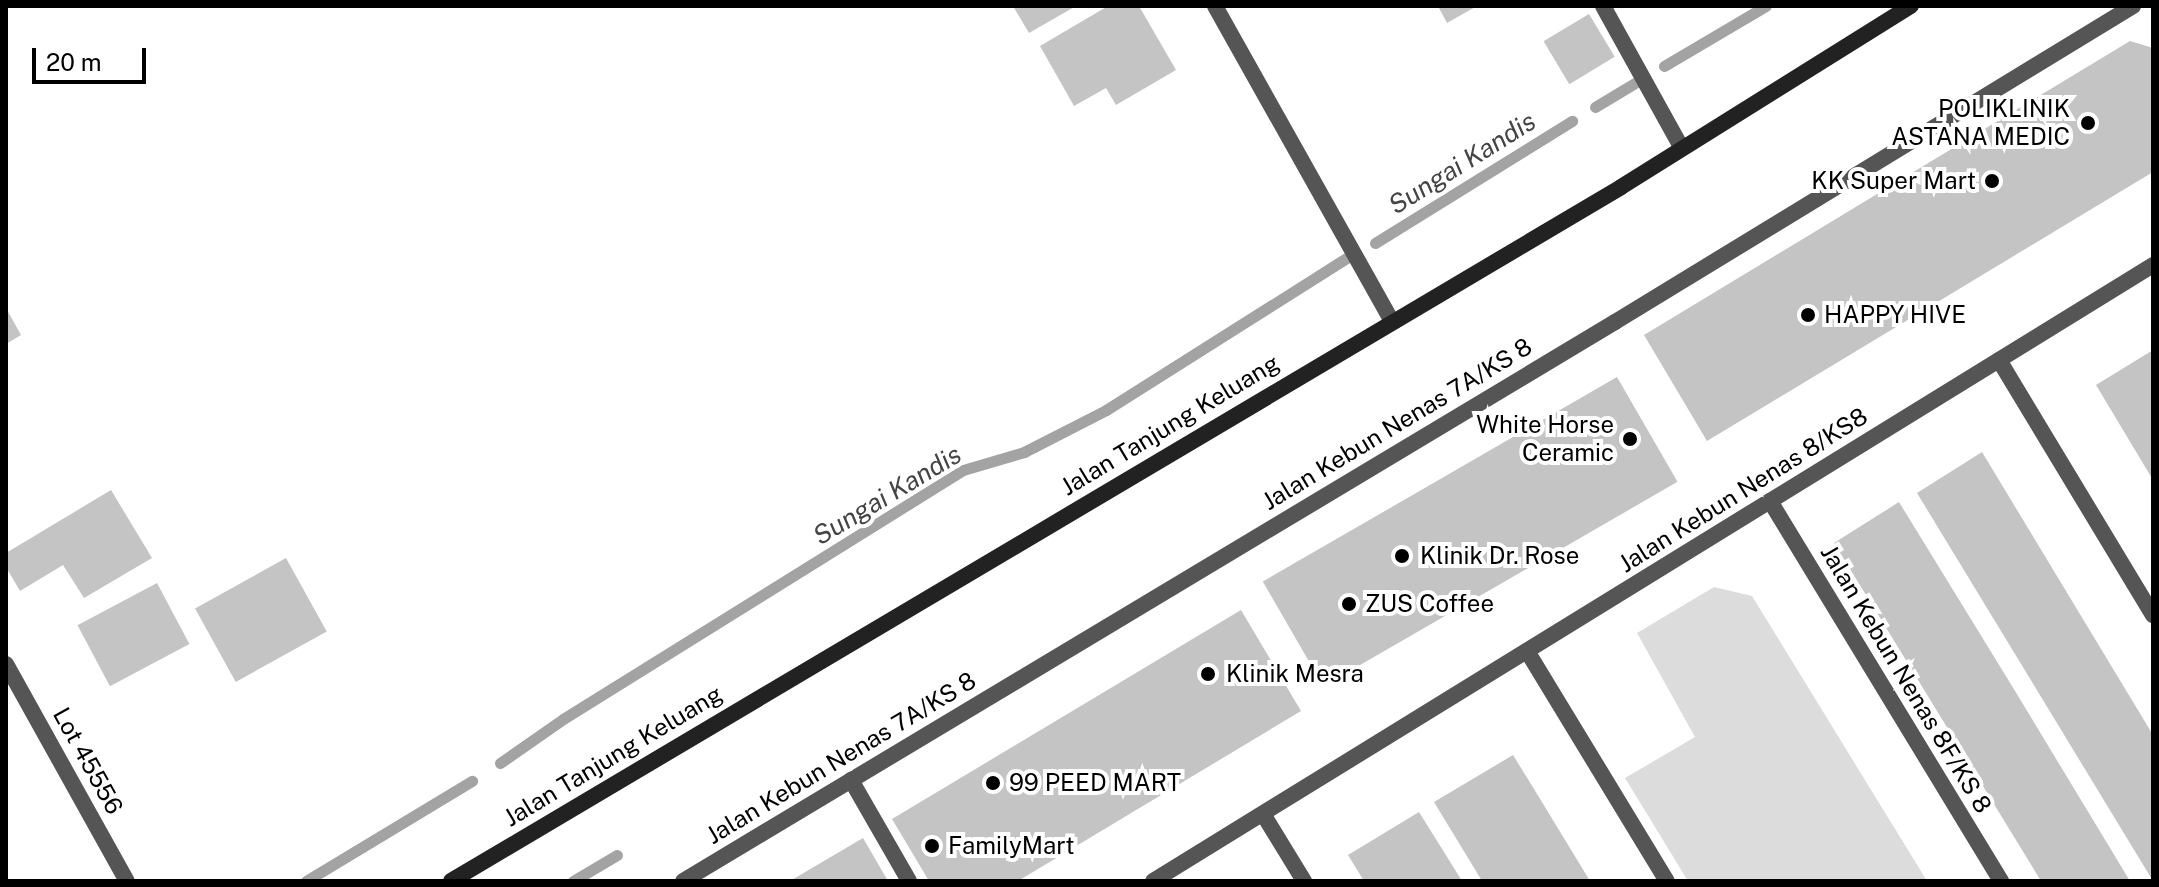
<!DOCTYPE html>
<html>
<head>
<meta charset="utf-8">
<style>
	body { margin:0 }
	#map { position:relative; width:2159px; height:887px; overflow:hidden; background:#fff; font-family:"Public Sans",sans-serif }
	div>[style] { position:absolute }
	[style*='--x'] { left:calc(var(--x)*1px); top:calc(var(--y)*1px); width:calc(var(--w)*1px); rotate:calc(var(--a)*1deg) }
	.green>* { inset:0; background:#dcdcdc }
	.stream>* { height:11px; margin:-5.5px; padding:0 5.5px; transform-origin:5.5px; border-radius:5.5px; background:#a3a3a3 }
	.building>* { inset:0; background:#c4c4c4; transform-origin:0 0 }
	.minor>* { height:16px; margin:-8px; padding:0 8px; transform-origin:8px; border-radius:8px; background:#555 }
	.secondary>* { height:16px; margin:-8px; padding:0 8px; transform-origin:8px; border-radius:8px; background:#222 }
	.dots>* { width:22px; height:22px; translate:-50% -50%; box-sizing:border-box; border:4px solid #fff; border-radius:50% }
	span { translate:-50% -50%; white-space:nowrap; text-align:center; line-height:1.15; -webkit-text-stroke:8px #fff; paint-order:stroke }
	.poi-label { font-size:24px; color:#000 }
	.right { translate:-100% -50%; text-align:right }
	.left { translate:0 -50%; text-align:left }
	.street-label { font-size:24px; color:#000 }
	.water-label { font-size:26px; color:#444; font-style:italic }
	.frame { position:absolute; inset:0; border:8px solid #000; pointer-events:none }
	.scale { position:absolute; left:32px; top:48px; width:114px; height:36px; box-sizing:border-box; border:4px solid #000; border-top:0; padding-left:10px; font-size:24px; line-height:28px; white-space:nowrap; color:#000; -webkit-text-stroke:6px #fff; paint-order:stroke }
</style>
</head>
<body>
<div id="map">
	<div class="green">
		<i style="clip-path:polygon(1714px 587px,1752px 596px,1927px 881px,1688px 881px,1625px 778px,1695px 737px,1637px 633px)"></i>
	</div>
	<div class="stream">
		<i style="--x:1664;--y:66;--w:118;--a:-30.5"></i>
		<i style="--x:1595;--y:107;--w:47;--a:-31"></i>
		<i style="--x:1375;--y:243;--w:232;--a:-31.8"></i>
		<i style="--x:500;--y:763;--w:77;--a:-34.9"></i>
		<i style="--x:563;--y:719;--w:471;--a:-31.9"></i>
		<i style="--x:963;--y:470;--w:64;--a:-16.4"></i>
		<i style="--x:1024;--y:452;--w:92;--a:-27.1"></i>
		<i style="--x:1106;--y:410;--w:284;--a:-32.3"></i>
		<i style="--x:306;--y:881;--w:194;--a:-31.1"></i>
		<i style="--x:573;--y:881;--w:51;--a:-30.6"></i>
	</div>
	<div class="building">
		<i style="clip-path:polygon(1013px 6px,1076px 6px,1029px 33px)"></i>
		<i style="clip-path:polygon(1108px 6px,1139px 6px,1176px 70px,1116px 105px,1106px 88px,1074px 106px,1040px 46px)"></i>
		<i style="clip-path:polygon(1438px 6px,1477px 6px,1447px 23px)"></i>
		<i style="left:1589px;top:14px;width:50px;height:53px;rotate:59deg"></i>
		<i style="clip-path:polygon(2130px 41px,2153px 48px,2153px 172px,1707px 441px,1644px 335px)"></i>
		<i style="clip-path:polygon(6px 308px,21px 335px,6px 344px)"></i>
		<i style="clip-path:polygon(2153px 350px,2153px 480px,2096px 385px)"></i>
		<i style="left:1617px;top:377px;width:121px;height:409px;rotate:60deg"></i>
		<i style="clip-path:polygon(1982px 452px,2153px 735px,2153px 881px,1917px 493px)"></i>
		<i style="clip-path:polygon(111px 490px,152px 558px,84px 598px,63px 565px,20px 591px,6px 567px,6px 553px)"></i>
		<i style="clip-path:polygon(1899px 502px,2012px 686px,2130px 881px,2041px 881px,1874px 608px,1834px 543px)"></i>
		<i style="left:286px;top:558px;width:84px;height:104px;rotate:61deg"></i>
		<i style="left:157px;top:583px;width:69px;height:90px;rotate:62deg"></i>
		<i style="clip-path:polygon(1241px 610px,1301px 711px,1018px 881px,929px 881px,892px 819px)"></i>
		<i style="clip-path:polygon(1513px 755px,1531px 784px,1590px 881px,1482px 881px,1434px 802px)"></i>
		<i style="clip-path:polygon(1419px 812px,1462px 881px,1364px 881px,1348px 855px)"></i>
		<i style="clip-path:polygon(863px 838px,888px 881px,790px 881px,829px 858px)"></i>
	</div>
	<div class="minor">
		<i style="--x:1215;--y:6;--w:361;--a:60.7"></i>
		<i style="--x:1603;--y:6;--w:161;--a:61"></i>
		<i style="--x:1999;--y:360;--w:298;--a:58.9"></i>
		<i style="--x:1770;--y:501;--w:445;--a:58.7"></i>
		<i style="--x:1527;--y:651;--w:269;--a:58.7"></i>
		<i style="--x:6;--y:664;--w:248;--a:60.9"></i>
		<i style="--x:851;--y:780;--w:116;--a:60.1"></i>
		<i style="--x:1263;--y:814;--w:79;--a:58.5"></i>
		<i style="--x:683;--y:881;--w:1087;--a:-30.95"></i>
		<i style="--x:1615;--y:322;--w:607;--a:-31.38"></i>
		<i style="--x:1153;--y:881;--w:1175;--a:-31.63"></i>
	</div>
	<div class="secondary">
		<i style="--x:451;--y:881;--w:1360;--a:-30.67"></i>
		<i style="--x:1621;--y:187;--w:342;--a:-32"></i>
	</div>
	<div class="dots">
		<i style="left:2088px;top:123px;background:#000"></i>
		<i style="left:1992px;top:181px;background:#000"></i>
		<i style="left:1808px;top:315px;background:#000"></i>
		<i style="left:1630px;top:439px;background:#000"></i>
		<i style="left:1402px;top:556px;background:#000"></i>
		<i style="left:1349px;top:604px;background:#000"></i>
		<i style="left:1208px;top:674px;background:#000"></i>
		<i style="left:993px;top:783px;background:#000"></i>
		<i style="left:932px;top:846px;background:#000"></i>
	</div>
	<div class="poi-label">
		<span class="right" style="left:2070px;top:123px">POLIKLINIK<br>ASTANA MEDIC</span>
		<span class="right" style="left:1976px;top:181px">KK Super Mart</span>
		<span class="left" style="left:1824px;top:315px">HAPPY HIVE</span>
		<span class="right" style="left:1614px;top:439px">White Horse<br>Ceramic</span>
		<span class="left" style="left:1420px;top:556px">Klinik Dr. Rose</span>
		<span class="left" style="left:1365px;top:604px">ZUS Coffee</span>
		<span class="left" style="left:1226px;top:674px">Klinik Mesra</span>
		<span class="left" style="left:1009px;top:783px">99 PEED MART</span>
		<span class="left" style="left:948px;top:846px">FamilyMart</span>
	</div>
	<div class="street-label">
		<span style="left:1397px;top:424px;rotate:-31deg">Jalan Kebun Nenas 7A/KS 8</span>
		<span style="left:1170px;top:425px;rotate:-31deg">Jalan Tanjung Keluang</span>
		<span style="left:1743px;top:490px;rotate:-32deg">Jalan Kebun Nenas 8/KS8</span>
		<span style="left:1906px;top:679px;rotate:59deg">Jalan Kebun Nenas 8F/KS 8</span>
		<span style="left:613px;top:756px;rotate:-31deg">Jalan Tanjung Keluang</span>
		<span style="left:841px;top:758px;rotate:-31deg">Jalan Kebun Nenas 7A/KS 8</span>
		<span style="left:88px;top:761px;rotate:61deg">Lot 45556</span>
	</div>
	<div class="water-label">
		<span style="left:1462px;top:163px;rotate:-32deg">Sungai Kandis</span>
		<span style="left:887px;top:495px;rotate:-31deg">Sungai Kandis</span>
	</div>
	<div class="frame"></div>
	<div class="scale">20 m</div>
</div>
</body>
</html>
